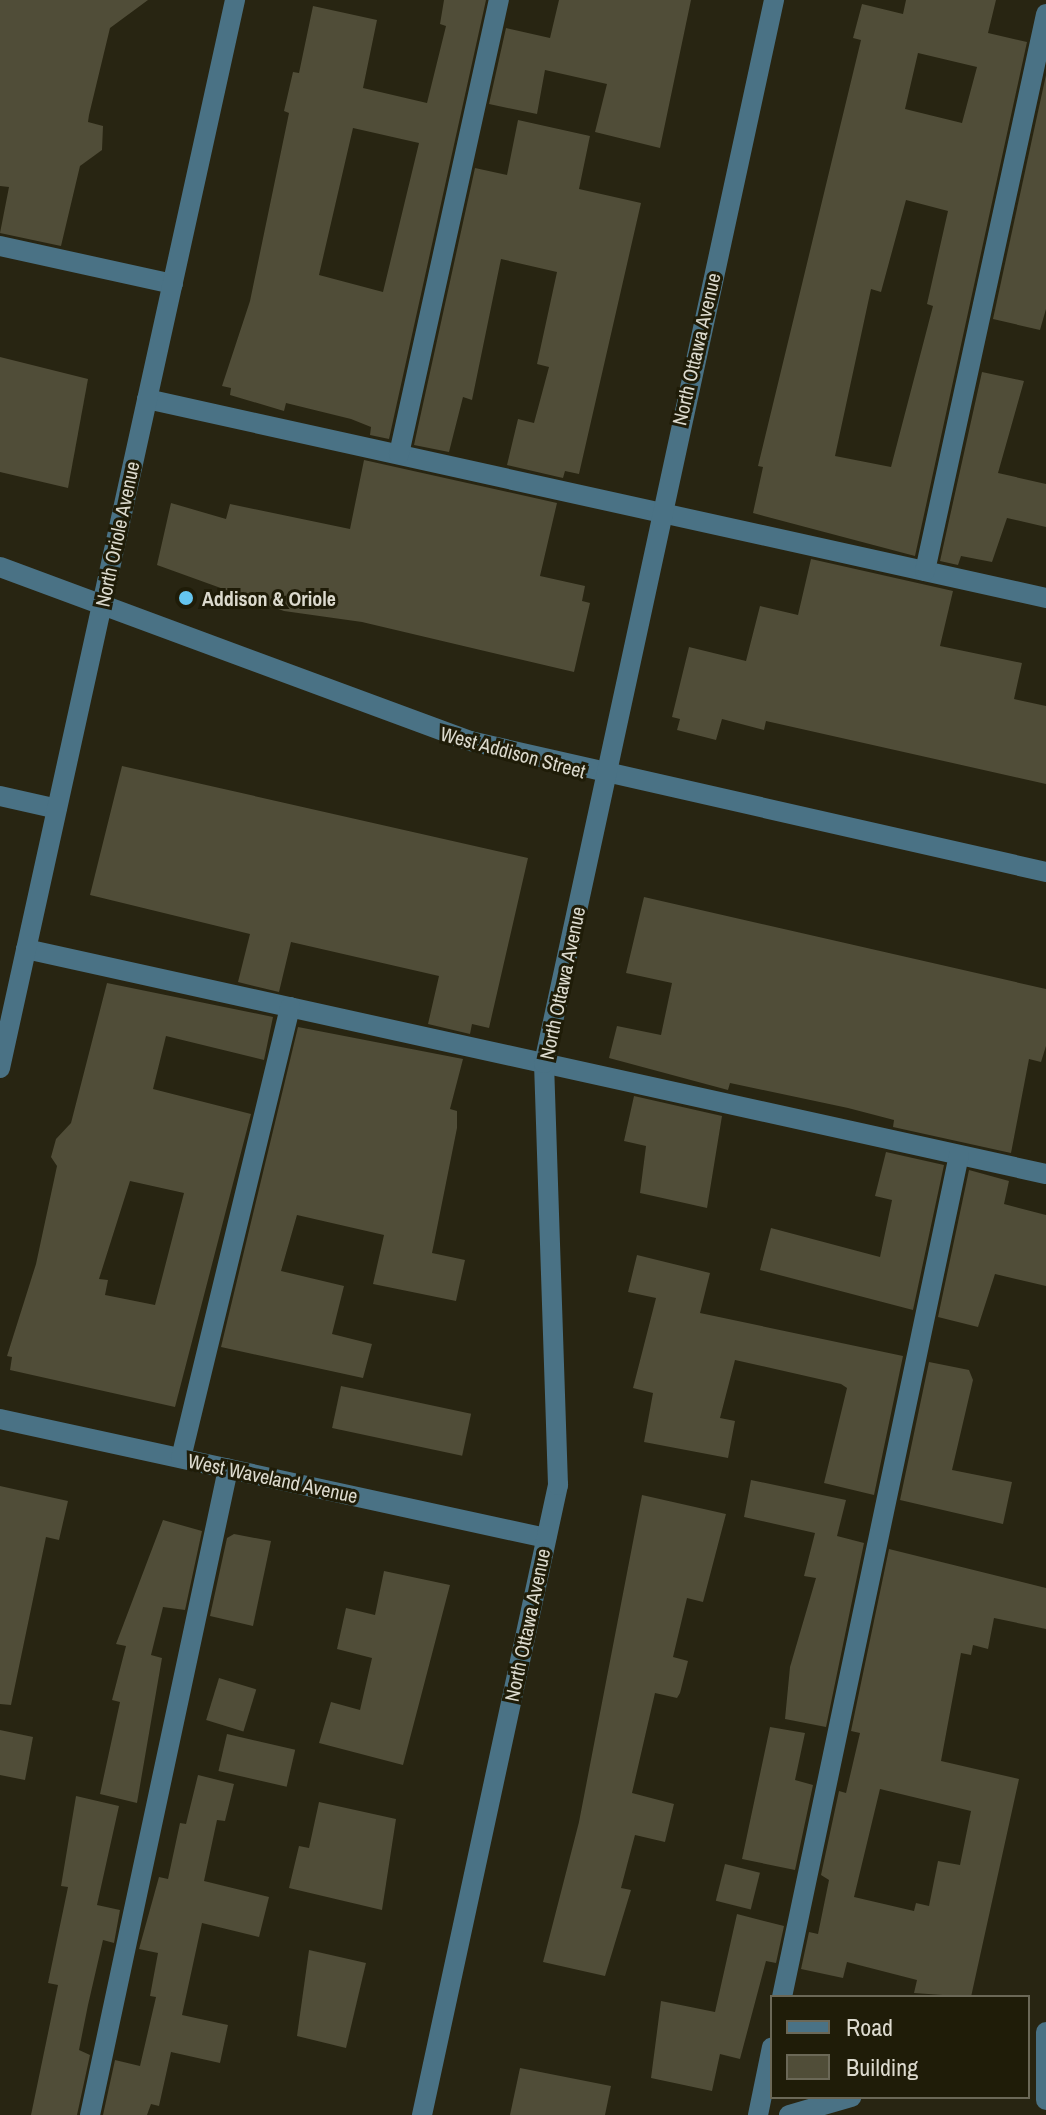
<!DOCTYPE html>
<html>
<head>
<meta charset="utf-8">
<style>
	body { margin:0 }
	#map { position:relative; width:1046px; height:2115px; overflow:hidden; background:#282512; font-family:"Archivo Narrow",sans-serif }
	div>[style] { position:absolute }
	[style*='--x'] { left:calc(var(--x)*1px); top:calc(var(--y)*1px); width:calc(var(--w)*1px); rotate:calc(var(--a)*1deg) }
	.building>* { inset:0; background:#504d38; transform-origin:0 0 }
	.minor>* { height:20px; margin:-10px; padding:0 10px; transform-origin:10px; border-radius:10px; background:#4a7285 }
	.dots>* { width:22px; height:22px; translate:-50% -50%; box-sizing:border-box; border:4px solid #1f1c08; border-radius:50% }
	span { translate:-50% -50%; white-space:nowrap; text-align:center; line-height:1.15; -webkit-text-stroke:6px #1f1c08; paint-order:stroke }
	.street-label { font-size:20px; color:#dcdace }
	.poi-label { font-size:20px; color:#dcdace; font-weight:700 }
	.left { translate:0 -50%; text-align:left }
	.legend { position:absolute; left:770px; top:1995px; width:260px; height:104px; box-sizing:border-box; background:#1f1c08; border:2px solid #6b6857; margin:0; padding:10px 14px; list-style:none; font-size:24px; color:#dcdace }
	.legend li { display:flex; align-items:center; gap:16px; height:40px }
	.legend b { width:40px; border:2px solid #6b6857 }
</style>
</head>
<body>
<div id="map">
	<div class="building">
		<i style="clip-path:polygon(0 0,148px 0,110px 28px,89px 115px,88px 122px,103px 126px,102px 150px,80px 166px,61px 246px,0 233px,9px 187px,0 186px)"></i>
		<i style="clip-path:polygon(evenodd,444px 0,486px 0,389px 439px,370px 435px,371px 427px,351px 419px,286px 403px,284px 411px,230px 395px,231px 388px,222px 386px,250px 301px,289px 113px,284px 111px,293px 72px,299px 73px,313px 6px,377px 20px,363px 88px,427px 103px,446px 26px,440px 24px,444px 0,353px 128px,419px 143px,383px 292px,319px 275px,353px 128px)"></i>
		<i style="clip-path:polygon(559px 0,691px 0,660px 148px,595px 132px,607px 84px,545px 70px,537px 114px,489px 104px,506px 28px,550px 38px)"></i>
		<i style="clip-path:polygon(evenodd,906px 0,996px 0,988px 33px,1027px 42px,915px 556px,753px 513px,763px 467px,758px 466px,861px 40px,853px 38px,862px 4px,903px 14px,906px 0,918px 53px,977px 67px,962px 123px,905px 109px,918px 53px,906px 0,906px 200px,948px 211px,927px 304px,933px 306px,891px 467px,835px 456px,871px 289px,881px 292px,906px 200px)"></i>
		<i style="clip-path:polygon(1046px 75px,1046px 309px,1040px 330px,993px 319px)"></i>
		<i style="clip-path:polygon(518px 120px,590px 136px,579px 189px,641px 203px,579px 474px,565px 471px,563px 478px,507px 465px,518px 419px,534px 423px,549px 367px,537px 364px,557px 272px,501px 259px,472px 400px,463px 397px,449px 452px,414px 445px,475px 168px,507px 175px)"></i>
		<i style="clip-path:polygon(0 357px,88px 379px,68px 488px,0 472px)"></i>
		<i style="clip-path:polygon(982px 372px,1024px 381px,998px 473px,1046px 484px,1046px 527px,1007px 518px,992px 562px,961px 556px,958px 565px,940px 561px)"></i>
		<i style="clip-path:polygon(364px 460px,557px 503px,540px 576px,585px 586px,582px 601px,590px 603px,574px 672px,362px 622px,284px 611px,157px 565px,171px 503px,226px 519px,230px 504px,350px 529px)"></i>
		<i style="clip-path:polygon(811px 559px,953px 591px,940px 646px,1022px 663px,1014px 699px,1046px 706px,1046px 784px,766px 721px,764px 730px,722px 719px,716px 740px,677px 730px,680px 719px,672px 717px,689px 647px,746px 661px,760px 606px,798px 615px)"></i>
		<i style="clip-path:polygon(122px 766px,528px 858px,489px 1028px,472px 1024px,470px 1034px,428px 1024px,439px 976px,291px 942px,279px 992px,238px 982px,250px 934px,90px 895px)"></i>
		<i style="clip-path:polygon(644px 897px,1046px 989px,1046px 1046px,1041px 1062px,1029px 1059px,1011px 1153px,893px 1127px,894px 1120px,848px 1108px,730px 1083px,728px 1090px,609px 1058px,617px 1026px,661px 1035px,672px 983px,626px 973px)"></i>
		<i style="clip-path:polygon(evenodd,107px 983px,273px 1017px,264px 1060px,166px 1036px,153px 1089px,251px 1114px,175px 1407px,10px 1370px,12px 1357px,7px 1356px,36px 1264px,57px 1166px,51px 1157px,56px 1139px,71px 1123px,107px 983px,130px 1181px,184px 1193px,155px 1305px,105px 1295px,108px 1280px,99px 1279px,130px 1181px)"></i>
		<i style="clip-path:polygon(298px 1027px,463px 1059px,450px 1109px,457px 1111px,457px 1128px,432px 1253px,465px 1260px,456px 1301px,373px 1284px,384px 1235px,297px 1215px,281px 1271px,344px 1286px,332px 1334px,372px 1344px,363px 1378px,221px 1347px)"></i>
		<i style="clip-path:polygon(634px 1096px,722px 1116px,707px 1208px,640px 1193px,646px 1146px,624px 1141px)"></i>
		<i style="clip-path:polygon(886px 1152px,944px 1165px,913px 1310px,760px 1270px,771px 1228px,880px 1257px,892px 1200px,875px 1196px)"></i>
		<i style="clip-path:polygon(969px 1170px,1009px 1181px,1004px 1204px,1046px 1215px,1046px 1286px,995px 1274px,978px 1327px,938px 1317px)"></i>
		<i style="clip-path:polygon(637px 1255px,710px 1273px,700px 1313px,903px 1356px,874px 1495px,824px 1483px,847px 1388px,841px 1384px,735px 1360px,720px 1418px,735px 1421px,728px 1458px,644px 1442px,653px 1393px,633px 1388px,656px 1298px,628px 1292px)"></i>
		<i style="clip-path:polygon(929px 1362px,969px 1370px,973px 1380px,952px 1470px,1012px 1482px,1003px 1524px,900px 1500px)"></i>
		<i style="left:341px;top:1386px;width:133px;height:43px;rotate:12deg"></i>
		<i style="clip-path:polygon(751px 1480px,846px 1500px,837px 1536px,864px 1543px,826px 1727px,785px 1719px,790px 1667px,816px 1578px,804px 1576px,815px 1533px,744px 1517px)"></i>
		<i style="clip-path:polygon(0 1486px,68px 1501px,59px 1540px,46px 1537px,11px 1705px,0 1704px)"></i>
		<i style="clip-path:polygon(642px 1495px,726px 1514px,703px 1602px,687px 1598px,673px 1657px,688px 1661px,680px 1693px,677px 1698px,655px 1693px,632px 1793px,674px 1804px,665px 1842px,635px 1835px,621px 1888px,631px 1890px,605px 1976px,543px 1962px,579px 1822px)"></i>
		<i style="clip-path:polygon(163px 1520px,202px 1531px,185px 1610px,163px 1607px,151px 1655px,162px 1658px,137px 1803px,100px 1794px,120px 1702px,112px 1700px,126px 1646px,116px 1644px)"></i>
		<i style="clip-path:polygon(234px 1534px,271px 1541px,253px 1626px,210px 1616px,227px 1538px)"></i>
		<i style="clip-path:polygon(evenodd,889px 1549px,1046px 1588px,1046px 1629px,994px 1618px,988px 1649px,973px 1645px,971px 1655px,961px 1653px,941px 1761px,1019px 1779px,971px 1997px,914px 1993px,917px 1980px,847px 1962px,843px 1978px,801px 1969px,809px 1932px,818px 1934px,829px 1880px,821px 1875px,839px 1791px,846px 1793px,860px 1733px,851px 1731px,889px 1549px,880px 1789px,971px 1811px,960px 1865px,938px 1861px,929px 1906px,916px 1903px,914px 1911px,854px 1897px,880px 1789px)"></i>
		<i style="clip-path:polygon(384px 1571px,450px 1585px,403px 1765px,319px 1743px,331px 1702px,360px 1710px,372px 1658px,337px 1649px,346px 1608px,375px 1615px)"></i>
		<i style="left:219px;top:1678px;width:39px;height:44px;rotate:17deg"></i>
		<i style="clip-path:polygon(770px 1727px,805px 1733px,795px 1780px,813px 1785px,795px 1870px,742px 1859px)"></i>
		<i style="clip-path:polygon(0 1730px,33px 1737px,25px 1780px,0 1775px)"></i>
		<i style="left:227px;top:1734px;width:70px;height:38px;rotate:13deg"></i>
		<i style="clip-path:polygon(198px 1775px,234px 1784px,225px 1821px,217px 1820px,204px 1881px,269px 1897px,259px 1937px,202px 1923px,182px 2015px,228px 2025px,220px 2063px,171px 2052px,159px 2106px,151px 2104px,147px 2115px,103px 2115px,115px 2060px,140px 2066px,156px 1997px,150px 1996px,158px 1953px,139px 1949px,159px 1877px,168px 1879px,180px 1823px,186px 1824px)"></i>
		<i style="clip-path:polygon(76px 1796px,119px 1806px,97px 1905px,120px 1910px,114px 1943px,103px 1940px,88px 2005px,79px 2050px,90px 2055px,77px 2115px,31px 2115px,58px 1985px,48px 1983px,68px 1887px,61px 1886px)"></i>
		<i style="clip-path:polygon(319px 1802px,396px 1819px,382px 1910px,289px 1888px,299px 1846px,309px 1848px)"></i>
		<i style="left:725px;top:1864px;width:36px;height:38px;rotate:14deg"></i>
		<i style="clip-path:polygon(737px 1914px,784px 1926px,776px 1963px,766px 1961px,740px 2059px,720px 2054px,712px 2091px,651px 2078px,661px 2001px,715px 2012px)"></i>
		<i style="clip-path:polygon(309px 1950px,366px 1963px,346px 2048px,297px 2036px)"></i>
		<i style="clip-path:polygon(520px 2068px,611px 2086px,605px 2115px,510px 2115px)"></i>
	</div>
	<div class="minor">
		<i style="--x:0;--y:246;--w:177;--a:12.4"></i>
		<i style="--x:147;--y:399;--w:921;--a:12.48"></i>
		<i style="--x:399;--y:454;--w:465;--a:-77.6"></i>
		<i style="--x:0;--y:567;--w:501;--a:20.32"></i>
		<i style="--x:470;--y:741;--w:591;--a:12.81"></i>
		<i style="--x:925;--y:571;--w:570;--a:-77.74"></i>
		<i style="--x:0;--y:796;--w:58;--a:12.8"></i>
		<i style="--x:26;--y:949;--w:1045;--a:12.44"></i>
		<i style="--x:0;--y:1068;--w:1094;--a:-77.59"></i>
		<i style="--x:0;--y:1419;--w:559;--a:12.3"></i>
		<i style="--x:181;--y:1458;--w:464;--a:-76.4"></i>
		<i style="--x:782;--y:1997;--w:860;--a:-78.13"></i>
		<i style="--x:1046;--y:2032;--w:68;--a:90"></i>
		<i style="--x:90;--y:2115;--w:661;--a:-77.94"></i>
		<i style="--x:422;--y:2115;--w:645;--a:-77.82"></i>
		<i style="--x:558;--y:1485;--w:422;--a:-91.9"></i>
		<i style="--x:544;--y:1063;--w:1088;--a:-77.79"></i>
		<i style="--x:758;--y:2115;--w:69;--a:-78.4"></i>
		<i style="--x:789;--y:2115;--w:65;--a:-16.2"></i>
	</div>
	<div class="dots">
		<i style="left:186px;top:598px;background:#65c5ef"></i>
	</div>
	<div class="street-label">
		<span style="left:696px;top:349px;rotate:-77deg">North Ottawa Avenue</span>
		<span style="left:117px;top:534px;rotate:-78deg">North Oriole Avenue</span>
		<span style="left:513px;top:752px;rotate:15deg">West Addison Street</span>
		<span style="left:562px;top:983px;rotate:-78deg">North Ottawa Avenue</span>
		<span style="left:273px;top:1478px;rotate:12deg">West Waveland Avenue</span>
		<span style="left:527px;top:1625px;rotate:-78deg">North Ottawa Avenue</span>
	</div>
	<div class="poi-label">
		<span class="left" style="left:202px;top:598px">Addison &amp; Oriole</span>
	</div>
	<ul class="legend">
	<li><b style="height:10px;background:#4a7285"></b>Road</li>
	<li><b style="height:22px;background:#504d38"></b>Building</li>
	</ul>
</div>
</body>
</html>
